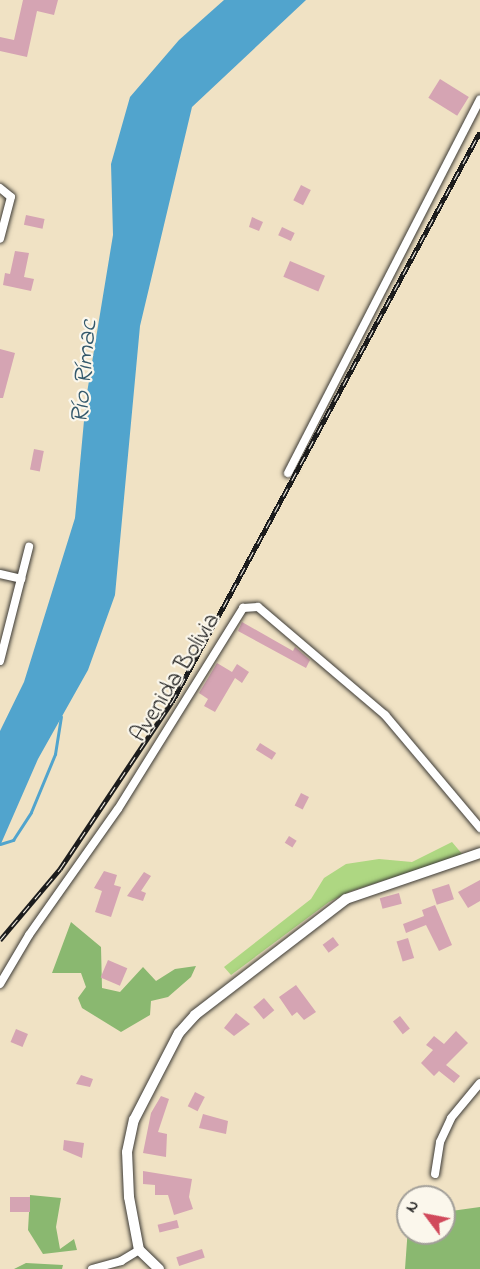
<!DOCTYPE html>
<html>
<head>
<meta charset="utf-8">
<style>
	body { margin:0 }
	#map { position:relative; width:480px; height:1269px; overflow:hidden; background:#f0e2c4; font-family:"Indie Flower",sans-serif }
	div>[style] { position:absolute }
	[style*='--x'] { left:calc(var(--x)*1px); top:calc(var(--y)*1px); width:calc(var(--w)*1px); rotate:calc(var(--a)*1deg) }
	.green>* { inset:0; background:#aed782 }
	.forest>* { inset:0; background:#8ab870 }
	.water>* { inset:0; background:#51a4cd }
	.stream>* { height:3px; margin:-1.5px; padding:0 1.5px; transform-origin:1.5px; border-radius:1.5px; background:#51a4cd }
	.building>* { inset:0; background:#d5a4b3; transform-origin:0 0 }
	.roads { filter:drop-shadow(0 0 2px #3c3a35) drop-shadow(0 0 2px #3c3a35) }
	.minor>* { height:8px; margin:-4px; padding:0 4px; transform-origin:4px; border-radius:4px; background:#fff }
	.tertiary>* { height:10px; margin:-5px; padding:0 5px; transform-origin:5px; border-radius:5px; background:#fff }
	.rail>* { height:5px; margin-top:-2.5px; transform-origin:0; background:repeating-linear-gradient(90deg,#fbf7ec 0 9px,#1c1c1c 0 18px); box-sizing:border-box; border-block:2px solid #1c1c1c }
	span { translate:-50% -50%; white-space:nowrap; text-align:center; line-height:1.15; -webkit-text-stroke:4.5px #fbf7ec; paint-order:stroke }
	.street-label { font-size:24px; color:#1c1c1c }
	.water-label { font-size:26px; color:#34596c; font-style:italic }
	.north { position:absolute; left:396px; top:1185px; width:60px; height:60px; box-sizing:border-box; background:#fbf7ec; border:2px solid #a29f99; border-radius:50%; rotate:302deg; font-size:16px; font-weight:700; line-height:24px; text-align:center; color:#1c1c1c }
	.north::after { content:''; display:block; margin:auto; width:21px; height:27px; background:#d1495b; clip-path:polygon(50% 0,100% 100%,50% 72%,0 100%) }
</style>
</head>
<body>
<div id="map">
	<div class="green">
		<i style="clip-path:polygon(452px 842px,463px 855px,351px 891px,329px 902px,231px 975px,224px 967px,311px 899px,324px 878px,346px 864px,379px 859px,412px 862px)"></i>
	</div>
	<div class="forest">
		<i style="clip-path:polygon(71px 922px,101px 947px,102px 988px,120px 992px,143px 967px,156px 981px,175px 969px,196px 966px,191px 977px,168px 997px,151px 1001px,150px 1015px,121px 1032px,82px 1008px,78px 998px,86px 987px,81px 973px,52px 973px)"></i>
		<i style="clip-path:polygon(30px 1195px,61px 1198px,56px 1227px,60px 1249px,74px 1239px,77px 1250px,43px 1254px,28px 1230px)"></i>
		<i style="clip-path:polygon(480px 1207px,480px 1269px,405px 1269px,408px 1227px,408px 1233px,444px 1233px,444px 1212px)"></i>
		<i style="clip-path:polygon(26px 1263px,63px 1265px,62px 1269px,14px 1269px)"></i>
	</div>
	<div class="water">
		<i style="clip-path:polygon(224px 0,306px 0,192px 107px,140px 326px,115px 595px,88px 670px,38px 759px,0 846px,0 731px,24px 682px,75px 518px,86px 399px,113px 235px,111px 164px,130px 97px,179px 40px)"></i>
	</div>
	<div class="stream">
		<i style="--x:0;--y:844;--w:14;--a:-17"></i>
		<i style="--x:13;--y:840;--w:33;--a:-57"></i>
		<i style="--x:31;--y:812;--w:63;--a:-67.5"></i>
		<i style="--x:55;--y:754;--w:38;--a:-81"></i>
	</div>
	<div class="building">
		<i style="clip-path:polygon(23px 0,58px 0,54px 15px,37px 11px,27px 57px,0 51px,0 37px,14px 40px)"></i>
		<i style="left:440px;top:79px;width:34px;height:22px;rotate:32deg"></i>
		<i style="left:301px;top:185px;width:11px;height:17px;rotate:27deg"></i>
		<i style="left:26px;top:215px;width:19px;height:10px;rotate:12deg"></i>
		<i style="clip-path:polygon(252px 217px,263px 222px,259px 231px,249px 227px)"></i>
		<i style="left:282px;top:227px;width:14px;height:9px;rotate:25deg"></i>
		<i style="clip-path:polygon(15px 251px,29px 253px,24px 277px,34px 279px,31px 291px,3px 285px,5px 273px,10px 274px)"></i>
		<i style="left:290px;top:261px;width:38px;height:17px;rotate:23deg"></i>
		<i style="clip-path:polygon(0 349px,15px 353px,3px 398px,0 398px)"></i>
		<i style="left:34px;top:449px;width:10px;height:21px;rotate:11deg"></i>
		<i style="clip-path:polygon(242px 622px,293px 651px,295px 647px,310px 660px,306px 668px,238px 631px)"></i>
		<i style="clip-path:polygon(217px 663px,232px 672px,237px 664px,249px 672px,242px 683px,235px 678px,215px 712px,204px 706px,208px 699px,199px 693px)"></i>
		<i style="left:260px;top:743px;width:19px;height:8px;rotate:32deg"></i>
		<i style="left:301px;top:793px;width:9px;height:14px;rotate:27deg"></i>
		<i style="left:289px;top:836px;width:9px;height:8px;rotate:32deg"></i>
		<i style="clip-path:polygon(104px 871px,117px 875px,114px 885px,121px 887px,111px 917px,95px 912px,102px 891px,94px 888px)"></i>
		<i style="clip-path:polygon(144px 872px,151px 876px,141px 891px,146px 893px,143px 901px,127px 896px)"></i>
		<i style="clip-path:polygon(480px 880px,480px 901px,468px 908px,458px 892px)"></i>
		<i style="left:449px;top:884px;width:16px;height:18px;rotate:72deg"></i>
		<i style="left:399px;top:893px;width:11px;height:20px;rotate:75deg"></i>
		<i style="clip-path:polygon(435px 905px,452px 945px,439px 951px,426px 925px,406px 933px,403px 924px,424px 916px,422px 910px)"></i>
		<i style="left:333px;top:937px;width:10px;height:13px;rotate:53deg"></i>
		<i style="left:408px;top:938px;width:21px;height:12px;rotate:73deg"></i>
		<i style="left:108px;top:960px;width:21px;height:19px;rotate:23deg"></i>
		<i style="clip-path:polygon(296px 985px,316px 1012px,304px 1020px,297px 1012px,292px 1016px,279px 997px)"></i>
		<i style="left:264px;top:998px;width:16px;height:14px;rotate:50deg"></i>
		<i style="clip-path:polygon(236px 1013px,250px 1024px,234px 1036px,224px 1028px)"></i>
		<i style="left:400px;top:1016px;width:16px;height:9px;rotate:52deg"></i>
		<i style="left:16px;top:1029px;width:13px;height:14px;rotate:23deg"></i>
		<i style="clip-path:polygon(456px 1031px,468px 1043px,446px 1065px,460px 1076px,454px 1083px,439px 1071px,434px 1076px,421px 1063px,433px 1050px,426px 1045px,434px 1036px,444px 1044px)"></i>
		<i style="clip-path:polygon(81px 1075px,93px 1079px,90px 1087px,76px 1084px)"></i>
		<i style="left:195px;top:1092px;width:11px;height:16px;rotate:27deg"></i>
		<i style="clip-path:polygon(161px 1096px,169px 1099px,158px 1132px,167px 1134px,166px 1157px,143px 1153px,151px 1113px)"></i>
		<i style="clip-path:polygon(203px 1114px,228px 1121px,226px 1134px,199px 1128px)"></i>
		<i style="clip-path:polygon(64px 1140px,84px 1143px,82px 1158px,63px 1150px)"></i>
		<i style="clip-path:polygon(143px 1171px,192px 1179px,189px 1197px,193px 1209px,174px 1215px,168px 1195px,155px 1195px,155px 1185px,143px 1184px)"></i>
		<i style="left:10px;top:1197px;width:20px;height:15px"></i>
		<i style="left:177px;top:1220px;width:8px;height:20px;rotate:76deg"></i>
		<i style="left:202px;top:1249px;width:9px;height:27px;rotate:72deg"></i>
	</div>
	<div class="roads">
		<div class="minor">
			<i style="--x:0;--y:188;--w:14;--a:39"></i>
			<i style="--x:11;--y:197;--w:43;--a:104.7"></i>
			<i style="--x:288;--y:473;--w:420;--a:-62.8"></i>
			<i style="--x:0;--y:574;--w:22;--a:13"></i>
			<i style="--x:0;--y:661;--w:118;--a:-75.7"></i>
			<i style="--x:0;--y:984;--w:57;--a:-59.4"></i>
			<i style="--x:29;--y:935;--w:154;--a:-54.8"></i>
			<i style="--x:118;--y:809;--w:237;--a:-58.1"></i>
			<i style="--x:243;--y:608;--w:15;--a:-4"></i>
			<i style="--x:258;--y:607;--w:167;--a:40.4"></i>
			<i style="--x:385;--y:715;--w:148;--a:49.9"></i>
			<i style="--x:435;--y:1174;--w:32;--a:-81"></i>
			<i style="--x:440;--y:1142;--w:26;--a:-65"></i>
			<i style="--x:451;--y:1118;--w:45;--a:-50.4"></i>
			<i style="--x:92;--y:1269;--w:30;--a:-15"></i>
			<i style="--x:121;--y:1261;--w:21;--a:-31"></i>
		</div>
		<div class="tertiary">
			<i style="--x:159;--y:1269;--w:28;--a:-136"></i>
			<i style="--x:139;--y:1250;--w:54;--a:-100.7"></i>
			<i style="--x:129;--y:1197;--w:45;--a:-92.5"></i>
			<i style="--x:127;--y:1152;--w:33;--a:-78"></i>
			<i style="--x:134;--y:1120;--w:98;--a:-62.7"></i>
			<i style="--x:179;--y:1033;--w:24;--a:-48"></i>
			<i style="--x:195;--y:1015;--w:190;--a:-37.5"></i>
			<i style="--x:346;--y:899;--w:142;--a:-18.9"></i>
		</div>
	</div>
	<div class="rail">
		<i style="--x:0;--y:940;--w:93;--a:-49.8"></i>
		<i style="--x:60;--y:869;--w:201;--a:-56.2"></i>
		<i style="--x:172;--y:702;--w:648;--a:-61.62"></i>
	</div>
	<div class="street-label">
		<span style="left:176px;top:678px;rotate:-58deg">Avenida Bolivia</span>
	</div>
	<div class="water-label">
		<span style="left:86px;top:372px;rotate:-85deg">Río Rímac</span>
	</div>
	<div class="north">N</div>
</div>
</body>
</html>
